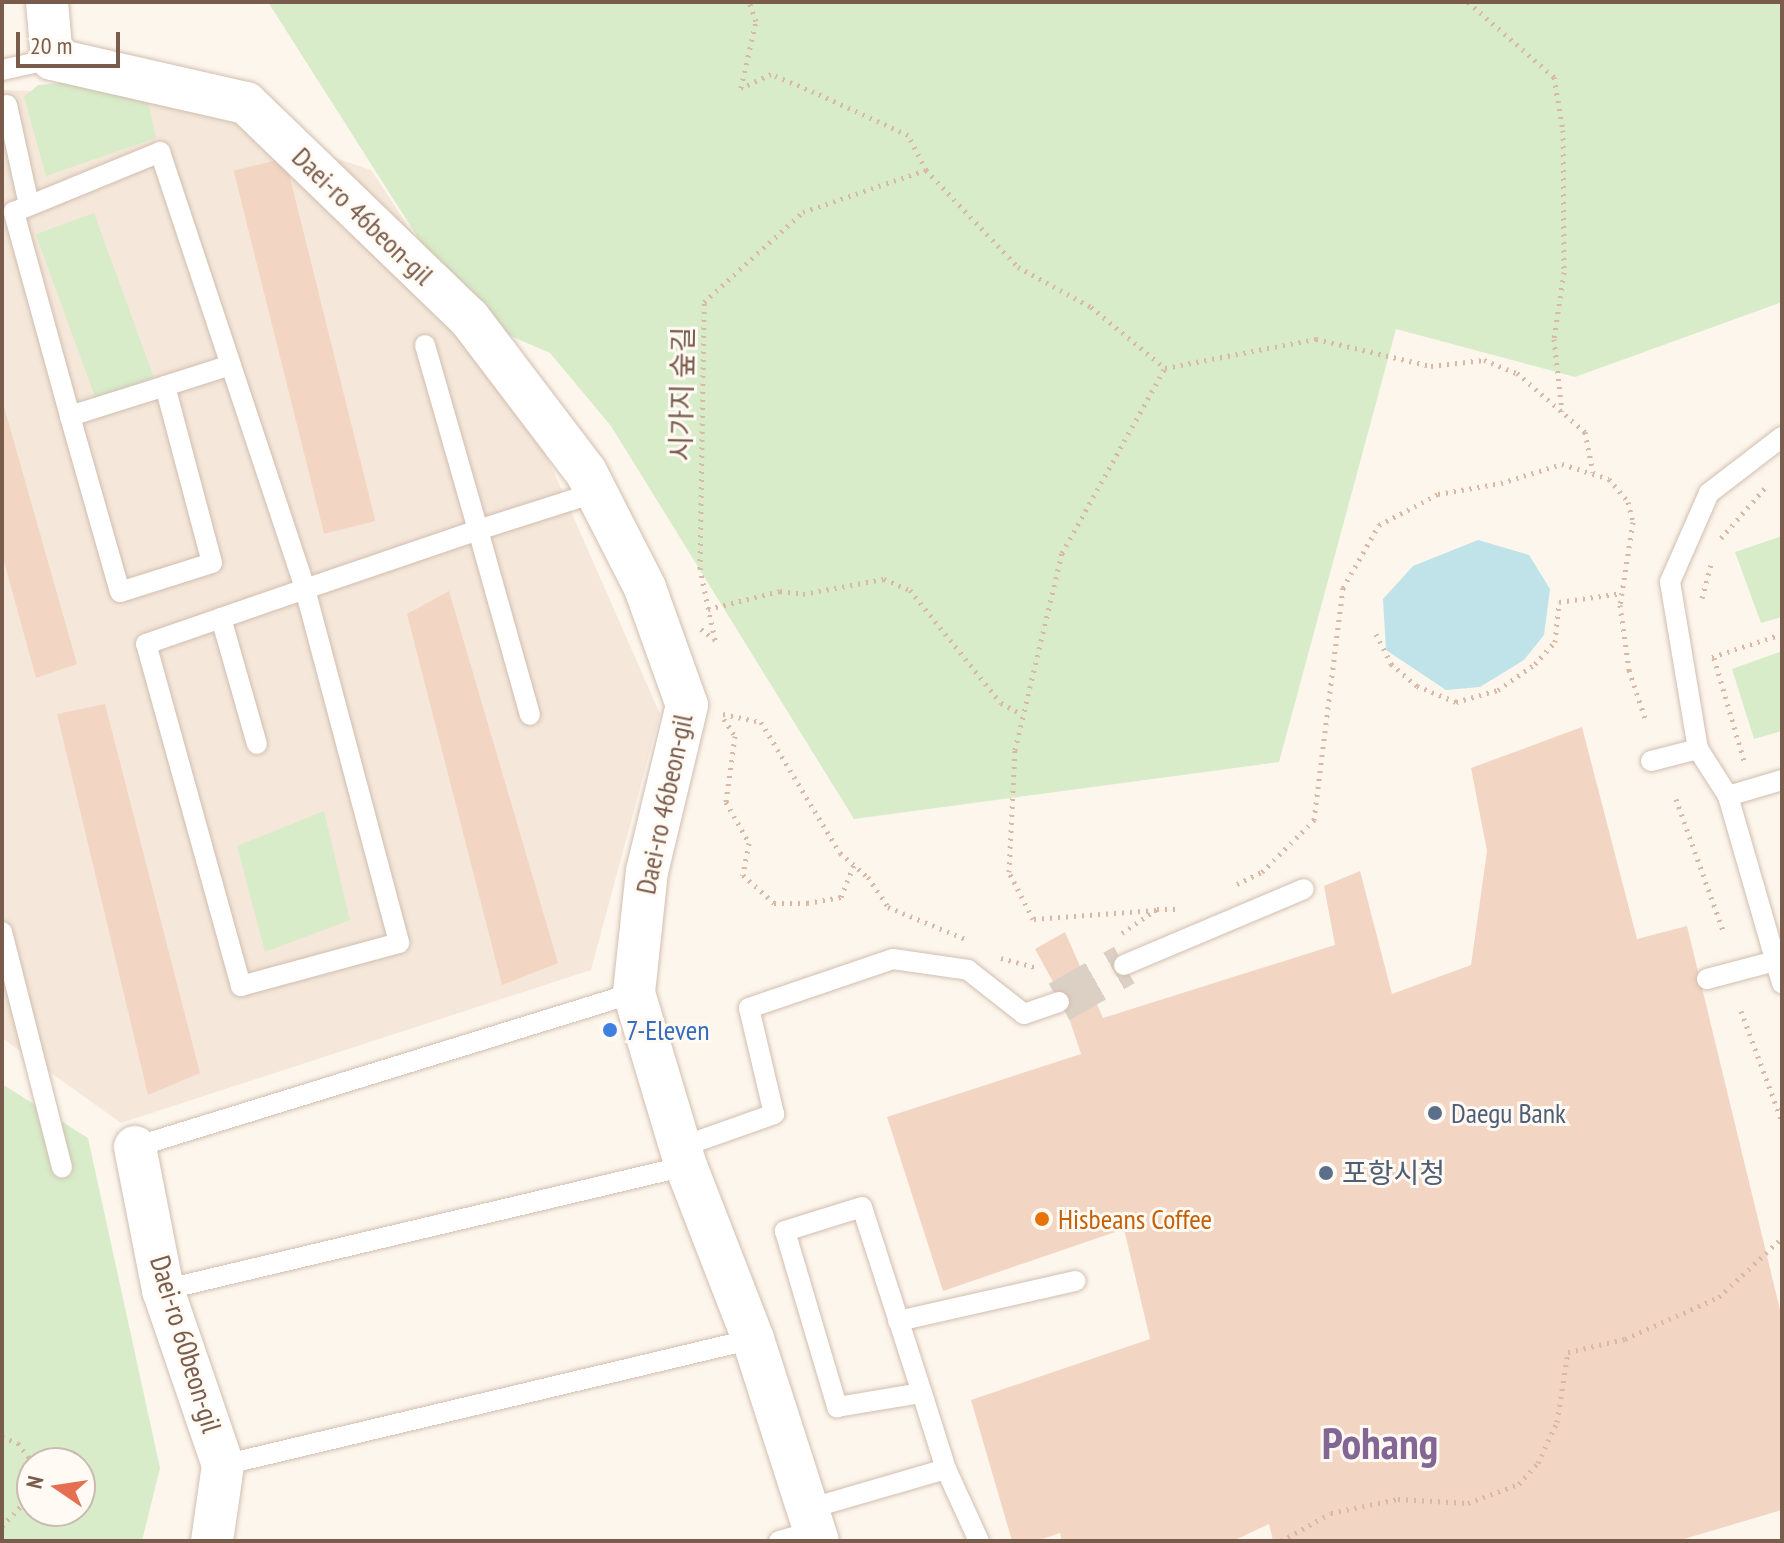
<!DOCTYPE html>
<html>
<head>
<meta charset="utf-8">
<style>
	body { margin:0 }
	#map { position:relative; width:1784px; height:1543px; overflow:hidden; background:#fdf6ec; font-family:"PT Sans Narrow","Noto Sans KR",sans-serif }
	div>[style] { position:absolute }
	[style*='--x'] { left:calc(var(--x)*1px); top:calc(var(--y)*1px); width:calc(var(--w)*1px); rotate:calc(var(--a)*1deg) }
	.residential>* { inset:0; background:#f5e8da }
	.green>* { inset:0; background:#d8ecc9; transform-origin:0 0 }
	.water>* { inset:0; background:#bfe3e8 }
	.building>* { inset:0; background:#f3d5c3; transform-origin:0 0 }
	.minor-tunnel>* { height:42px; margin-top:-21px; transform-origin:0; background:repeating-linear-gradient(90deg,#dcd0c4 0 42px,transparent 0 63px) }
	.path>* { height:5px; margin-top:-2.5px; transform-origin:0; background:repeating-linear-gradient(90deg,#d9b8a5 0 2px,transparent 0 8px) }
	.roads { filter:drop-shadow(0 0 2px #d1beb0) drop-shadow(0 0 2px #d1beb0) }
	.service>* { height:20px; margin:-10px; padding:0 10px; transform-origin:10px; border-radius:10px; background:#fff }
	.minor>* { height:42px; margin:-21px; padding:0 21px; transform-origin:21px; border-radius:21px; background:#fff }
	.dots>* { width:22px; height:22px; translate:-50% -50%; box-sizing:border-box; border:4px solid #fffaf3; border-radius:50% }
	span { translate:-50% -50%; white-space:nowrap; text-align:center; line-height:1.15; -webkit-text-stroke:6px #fffaf3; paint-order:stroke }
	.street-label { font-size:28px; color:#7a5c4d }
	.shop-label { font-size:28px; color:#366cbe }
	.left { translate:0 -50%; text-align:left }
	.service-label { font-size:28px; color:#4e5e75 }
	.food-label { font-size:28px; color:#c56008 }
	.town-label { font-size:44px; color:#846695; font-weight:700 }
	.frame { position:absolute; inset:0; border:4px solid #7a5c4d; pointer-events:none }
	.north { position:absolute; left:16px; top:1447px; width:80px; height:80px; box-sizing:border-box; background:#fffaf3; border:2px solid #cabbb1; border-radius:50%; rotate:283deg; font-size:22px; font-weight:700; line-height:32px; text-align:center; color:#7a5c4d }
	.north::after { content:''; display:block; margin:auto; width:28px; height:36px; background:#e76f51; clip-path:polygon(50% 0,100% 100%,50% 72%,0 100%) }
	.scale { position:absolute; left:16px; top:32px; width:104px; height:36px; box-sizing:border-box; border:4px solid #7a5c4d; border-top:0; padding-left:10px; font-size:24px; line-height:28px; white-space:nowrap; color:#7a5c4d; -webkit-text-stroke:6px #fffaf3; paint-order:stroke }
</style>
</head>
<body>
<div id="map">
	<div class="residential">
		<i style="clip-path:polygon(2px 90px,148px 95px,371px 170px,519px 393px,660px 714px,591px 970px,121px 1123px,2px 1038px)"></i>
	</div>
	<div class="green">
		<i style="clip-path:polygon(268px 2px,1782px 2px,1782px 302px,1575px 377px,1396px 329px,1279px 762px,854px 819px,611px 426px,550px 353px,469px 318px)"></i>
		<i style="clip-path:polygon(62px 83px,148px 102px,156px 138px,46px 176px,24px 97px,38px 85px)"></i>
		<i style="left:94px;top:213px;width:175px;height:62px;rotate:70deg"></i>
		<i style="clip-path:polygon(1782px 536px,1782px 617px,1761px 623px,1735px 552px)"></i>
		<i style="clip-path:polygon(1782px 651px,1782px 731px,1754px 739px,1732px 669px)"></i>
		<i style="clip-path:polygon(324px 811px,350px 920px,265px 952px,237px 846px)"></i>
		<i style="clip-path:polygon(evenodd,2px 1084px,88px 1138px,160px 1468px,142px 1541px,2px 1541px,2px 1084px,32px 1463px,80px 1463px,80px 1511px,32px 1511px,32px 1463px)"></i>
	</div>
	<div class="water">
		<i style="clip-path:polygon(1478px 540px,1529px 555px,1550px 589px,1544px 635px,1524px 660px,1480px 687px,1446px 690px,1386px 650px,1383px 599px,1413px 566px)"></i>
	</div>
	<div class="building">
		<i style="left:285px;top:158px;width:374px;height:53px;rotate:76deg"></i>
		<i style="clip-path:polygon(3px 403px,77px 664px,36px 678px,2px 554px)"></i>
		<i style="clip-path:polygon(449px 591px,558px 963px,502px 985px,407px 614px)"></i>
		<i style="clip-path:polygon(105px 704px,200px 1073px,148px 1095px,57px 714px)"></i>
		<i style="clip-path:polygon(1582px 727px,1637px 939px,1687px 926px,1782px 1318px,1782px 1510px,1677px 1541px,1273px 1541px,1269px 1524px,1233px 1541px,1062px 1541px,1060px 1533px,1036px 1541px,1012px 1541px,971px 1400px,1150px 1339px,1124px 1229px,943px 1291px,887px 1117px,1081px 1054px,1063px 1000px,1035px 949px,1065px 932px,1103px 1018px,1335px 945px,1324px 886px,1360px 871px,1392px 994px,1471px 965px,1487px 851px,1471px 768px)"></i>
	</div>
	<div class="minor-tunnel">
		<i style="--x:1059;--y:1002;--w:75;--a:-29.6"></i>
	</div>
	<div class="path">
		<i style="--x:1468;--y:2;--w:114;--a:41.1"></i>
		<i style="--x:1554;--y:77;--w:54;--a:80.4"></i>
		<i style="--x:1563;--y:130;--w:142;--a:89.6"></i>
		<i style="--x:1564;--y:272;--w:68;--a:98.5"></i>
		<i style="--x:1554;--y:339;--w:73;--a:83.7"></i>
		<i style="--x:926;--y:170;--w:134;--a:46.5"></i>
		<i style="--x:1018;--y:267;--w:83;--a:28.7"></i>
		<i style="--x:1091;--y:307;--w:96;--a:39.5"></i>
		<i style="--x:1165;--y:368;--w:154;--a:-10.9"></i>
		<i style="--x:1316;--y:339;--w:118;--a:13.2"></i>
		<i style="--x:1431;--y:366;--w:53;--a:-6.5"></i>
		<i style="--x:1484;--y:360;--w:35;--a:22"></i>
		<i style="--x:1517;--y:373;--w:90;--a:40.9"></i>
		<i style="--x:1585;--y:432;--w:41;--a:78.7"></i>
		<i style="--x:1721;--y:538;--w:67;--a:-48.7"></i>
		<i style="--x:1702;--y:598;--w:34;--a:-75"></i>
		<i style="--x:708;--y:609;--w:74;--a:-14"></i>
		<i style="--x:780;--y:591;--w:23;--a:7"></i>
		<i style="--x:803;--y:594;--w:82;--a:-10.5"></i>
		<i style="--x:884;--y:579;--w:28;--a:23"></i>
		<i style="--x:910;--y:590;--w:145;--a:51.2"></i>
		<i style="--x:1001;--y:703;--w:24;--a:28"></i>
		<i style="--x:701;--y:629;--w:18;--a:38"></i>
		<i style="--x:715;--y:640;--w:73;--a:-101.9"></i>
		<i style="--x:700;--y:569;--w:267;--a:-89.1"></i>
		<i style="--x:704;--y:302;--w:134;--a:-42.3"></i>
		<i style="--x:803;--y:212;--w:130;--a:-18.9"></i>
		<i style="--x:926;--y:170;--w:39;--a:-117"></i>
		<i style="--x:908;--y:135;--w:103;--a:-155.4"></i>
		<i style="--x:814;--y:92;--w:47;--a:-157.3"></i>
		<i style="--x:771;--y:74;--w:33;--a:155"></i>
		<i style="--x:741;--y:88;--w:69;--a:-77.4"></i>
		<i style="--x:756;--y:21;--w:20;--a:-110"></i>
		<i style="--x:1376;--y:634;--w:34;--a:63"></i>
		<i style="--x:1391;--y:664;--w:34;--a:40"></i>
		<i style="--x:1417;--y:686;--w:42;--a:22.3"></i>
		<i style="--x:1456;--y:702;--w:44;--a:-15.9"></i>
		<i style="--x:1498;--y:690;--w:45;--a:-35.1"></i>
		<i style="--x:1535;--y:664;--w:30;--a:-48"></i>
		<i style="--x:1555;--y:642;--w:40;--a:-84.3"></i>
		<i style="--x:1559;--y:602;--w:64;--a:-8.1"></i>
		<i style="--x:1712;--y:657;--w:74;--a:-18.2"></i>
		<i style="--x:1714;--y:658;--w:110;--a:73.7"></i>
		<i style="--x:723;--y:714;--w:39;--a:12"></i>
		<i style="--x:761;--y:722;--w:153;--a:58.9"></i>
		<i style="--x:840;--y:853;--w:37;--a:41"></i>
		<i style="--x:868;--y:877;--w:36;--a:56"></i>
		<i style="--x:888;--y:907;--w:87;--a:22.4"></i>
		<i style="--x:724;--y:719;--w:20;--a:57"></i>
		<i style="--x:735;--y:736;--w:67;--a:97.8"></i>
		<i style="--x:726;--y:802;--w:47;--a:60.7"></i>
		<i style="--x:749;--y:843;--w:33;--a:101"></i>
		<i style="--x:743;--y:875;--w:42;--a:42.1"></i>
		<i style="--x:774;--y:903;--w:33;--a:0"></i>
		<i style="--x:807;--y:903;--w:35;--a:-10"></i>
		<i style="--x:841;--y:897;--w:35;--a:-68"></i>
		<i style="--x:1676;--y:799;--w:139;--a:70.3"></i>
		<i style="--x:1237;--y:884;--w:28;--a:-26"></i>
		<i style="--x:1262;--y:872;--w:74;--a:-45"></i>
		<i style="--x:1314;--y:820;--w:234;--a:-82.9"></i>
		<i style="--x:1343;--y:588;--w:73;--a:-60.3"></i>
		<i style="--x:1379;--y:525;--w:67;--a:-27.7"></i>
		<i style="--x:1438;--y:494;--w:64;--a:-9.9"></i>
		<i style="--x:1501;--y:483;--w:64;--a:-17.3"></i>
		<i style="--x:1562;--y:464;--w:49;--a:17.7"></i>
		<i style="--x:1609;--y:479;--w:30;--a:50"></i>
		<i style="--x:1628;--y:502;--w:21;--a:76"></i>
		<i style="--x:1633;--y:522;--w:84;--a:98.9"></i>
		<i style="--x:1620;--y:605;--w:66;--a:82.1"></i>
		<i style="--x:1629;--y:670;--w:51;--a:71.6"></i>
		<i style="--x:1156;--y:910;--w:123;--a:175.8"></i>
		<i style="--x:1033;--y:919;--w:53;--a:-117.1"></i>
		<i style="--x:1009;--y:872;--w:122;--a:-87.2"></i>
		<i style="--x:1015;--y:750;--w:203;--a:-76.6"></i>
		<i style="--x:1062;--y:553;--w:212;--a:-60.9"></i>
		<i style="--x:1122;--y:933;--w:42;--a:-34.4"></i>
		<i style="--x:1157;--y:909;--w:24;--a:0"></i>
		<i style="--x:1001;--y:958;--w:38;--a:15"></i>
		<i style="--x:1741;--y:1011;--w:117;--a:69.6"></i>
		<i style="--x:2;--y:1437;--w:17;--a:21"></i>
		<i style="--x:18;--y:1443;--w:25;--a:53"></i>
		<i style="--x:2;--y:1526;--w:44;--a:-46.8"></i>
		<i style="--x:1281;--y:1541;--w:57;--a:-29.2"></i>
		<i style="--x:1331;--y:1513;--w:68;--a:-11.8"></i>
		<i style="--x:1398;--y:1499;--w:70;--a:3.3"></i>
		<i style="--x:1468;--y:1503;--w:54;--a:-20.4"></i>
		<i style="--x:1519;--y:1484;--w:28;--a:-48"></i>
		<i style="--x:1538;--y:1463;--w:45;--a:-65.1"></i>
		<i style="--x:1557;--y:1422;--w:71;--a:-81.1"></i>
		<i style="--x:1568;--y:1352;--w:58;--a:-12.8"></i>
		<i style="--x:1625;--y:1339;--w:103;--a:-24.1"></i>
		<i style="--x:1719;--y:1297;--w:86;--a:-43.1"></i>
	</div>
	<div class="roads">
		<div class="service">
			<i style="--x:2;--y:70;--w:51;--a:-12.4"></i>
			<i style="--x:7;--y:105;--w:102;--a:77.6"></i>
			<i style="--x:425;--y:345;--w:192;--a:74"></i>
			<i style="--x:478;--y:530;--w:125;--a:-17.7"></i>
			<i style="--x:165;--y:386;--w:69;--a:-17.7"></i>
			<i style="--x:70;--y:416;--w:100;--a:-17.5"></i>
			<i style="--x:165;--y:386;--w:183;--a:75.1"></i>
			<i style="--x:212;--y:563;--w:96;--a:162.5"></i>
			<i style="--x:120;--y:592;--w:183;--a:-105.9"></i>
			<i style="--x:70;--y:416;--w:212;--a:-105.4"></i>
			<i style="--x:14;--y:212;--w:158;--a:-22.3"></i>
			<i style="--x:160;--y:152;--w:460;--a:71.6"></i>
			<i style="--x:305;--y:589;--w:366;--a:75.1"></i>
			<i style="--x:399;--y:943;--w:164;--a:164.8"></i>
			<i style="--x:241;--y:986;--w:355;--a:-105.5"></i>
			<i style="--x:146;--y:644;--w:79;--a:-19.1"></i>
			<i style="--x:221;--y:618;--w:89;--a:-19"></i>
			<i style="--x:305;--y:589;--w:183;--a:-18.8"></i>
			<i style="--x:478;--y:530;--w:192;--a:74.3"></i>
			<i style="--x:1782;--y:437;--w:92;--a:142.5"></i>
			<i style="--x:1709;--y:493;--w:97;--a:113.7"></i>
			<i style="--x:1670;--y:582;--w:169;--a:80.5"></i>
			<i style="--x:1698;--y:749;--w:56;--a:57.4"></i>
			<i style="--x:1728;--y:796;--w:195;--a:73.9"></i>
			<i style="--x:221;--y:618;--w:131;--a:74.1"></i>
			<i style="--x:1651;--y:761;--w:49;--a:-14.3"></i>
			<i style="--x:1728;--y:796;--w:56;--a:-16.5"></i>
			<i style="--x:2;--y:932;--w:243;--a:75.7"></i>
			<i style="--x:1124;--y:965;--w:195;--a:-22.9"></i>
			<i style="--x:1707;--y:979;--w:70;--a:-14.8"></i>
			<i style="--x:135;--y:1147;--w:522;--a:-17.15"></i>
			<i style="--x:681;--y:1147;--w:99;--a:-19.5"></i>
			<i style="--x:774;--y:1114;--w:109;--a:-103.3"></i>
			<i style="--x:749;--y:1008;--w:152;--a:-18.8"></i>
			<i style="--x:893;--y:959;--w:76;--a:8.3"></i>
			<i style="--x:968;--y:970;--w:71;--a:38.2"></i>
			<i style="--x:1024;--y:1014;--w:37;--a:-19"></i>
			<i style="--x:163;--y:1290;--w:537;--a:-13.34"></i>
			<i style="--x:898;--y:1321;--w:182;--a:-12.7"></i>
			<i style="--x:223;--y:1465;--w:545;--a:-13.37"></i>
			<i style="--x:946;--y:1469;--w:79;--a:65.4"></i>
			<i style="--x:808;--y:1509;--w:144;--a:-16.2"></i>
			<i style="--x:946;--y:1469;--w:80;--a:-107.5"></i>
			<i style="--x:922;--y:1393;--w:195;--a:-107.9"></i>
			<i style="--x:862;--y:1207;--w:81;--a:162.7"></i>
			<i style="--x:785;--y:1231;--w:184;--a:73.5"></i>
			<i style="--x:837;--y:1407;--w:86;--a:-9.4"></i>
			<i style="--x:779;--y:1541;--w:37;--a:-16"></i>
		</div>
		<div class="minor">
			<i style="--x:47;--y:2;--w:57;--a:85"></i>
			<i style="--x:52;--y:59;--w:199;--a:12.8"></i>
			<i style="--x:246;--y:103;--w:310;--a:44"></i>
			<i style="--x:469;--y:318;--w:193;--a:52.8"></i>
			<i style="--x:586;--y:472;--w:130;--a:63"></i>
			<i style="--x:645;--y:588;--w:124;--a:70.3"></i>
			<i style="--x:687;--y:705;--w:171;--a:103.5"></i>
			<i style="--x:647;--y:871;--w:123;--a:96.1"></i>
			<i style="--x:634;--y:993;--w:181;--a:73.3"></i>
			<i style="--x:686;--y:1166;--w:186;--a:68.8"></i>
			<i style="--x:753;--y:1339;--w:212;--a:72.2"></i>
			<i style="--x:135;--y:1147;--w:146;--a:78.9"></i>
			<i style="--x:163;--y:1290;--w:185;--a:71.1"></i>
			<i style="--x:223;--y:1465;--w:77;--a:98.2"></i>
		</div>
	</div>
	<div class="dots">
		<i style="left:610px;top:1030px;background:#3f7fe0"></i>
		<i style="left:1435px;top:1113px;background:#5c6f8a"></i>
		<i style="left:1326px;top:1173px;background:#5c6f8a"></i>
		<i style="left:1042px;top:1219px;background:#e8710a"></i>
	</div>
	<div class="street-label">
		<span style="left:363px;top:216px;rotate:44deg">Daei-ro 46beon-gil</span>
		<span style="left:682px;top:394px;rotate:-89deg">시가지 숲길</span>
		<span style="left:664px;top:804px;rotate:-78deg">Daei-ro 46beon-gil</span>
		<span style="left:186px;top:1344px;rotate:73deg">Daei-ro 60beon-gil</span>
	</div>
	<div class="shop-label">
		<span class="left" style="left:626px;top:1030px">7-Eleven</span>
	</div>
	<div class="service-label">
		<span class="left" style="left:1451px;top:1113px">Daegu Bank</span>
		<span class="left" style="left:1342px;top:1173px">포항시청</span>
	</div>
	<div class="food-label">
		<span class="left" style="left:1058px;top:1219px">Hisbeans Coffee</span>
	</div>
	<div class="town-label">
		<span style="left:1380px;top:1443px">Pohang</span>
	</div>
	<div class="frame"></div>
	<div class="north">N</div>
	<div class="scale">20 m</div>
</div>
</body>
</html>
